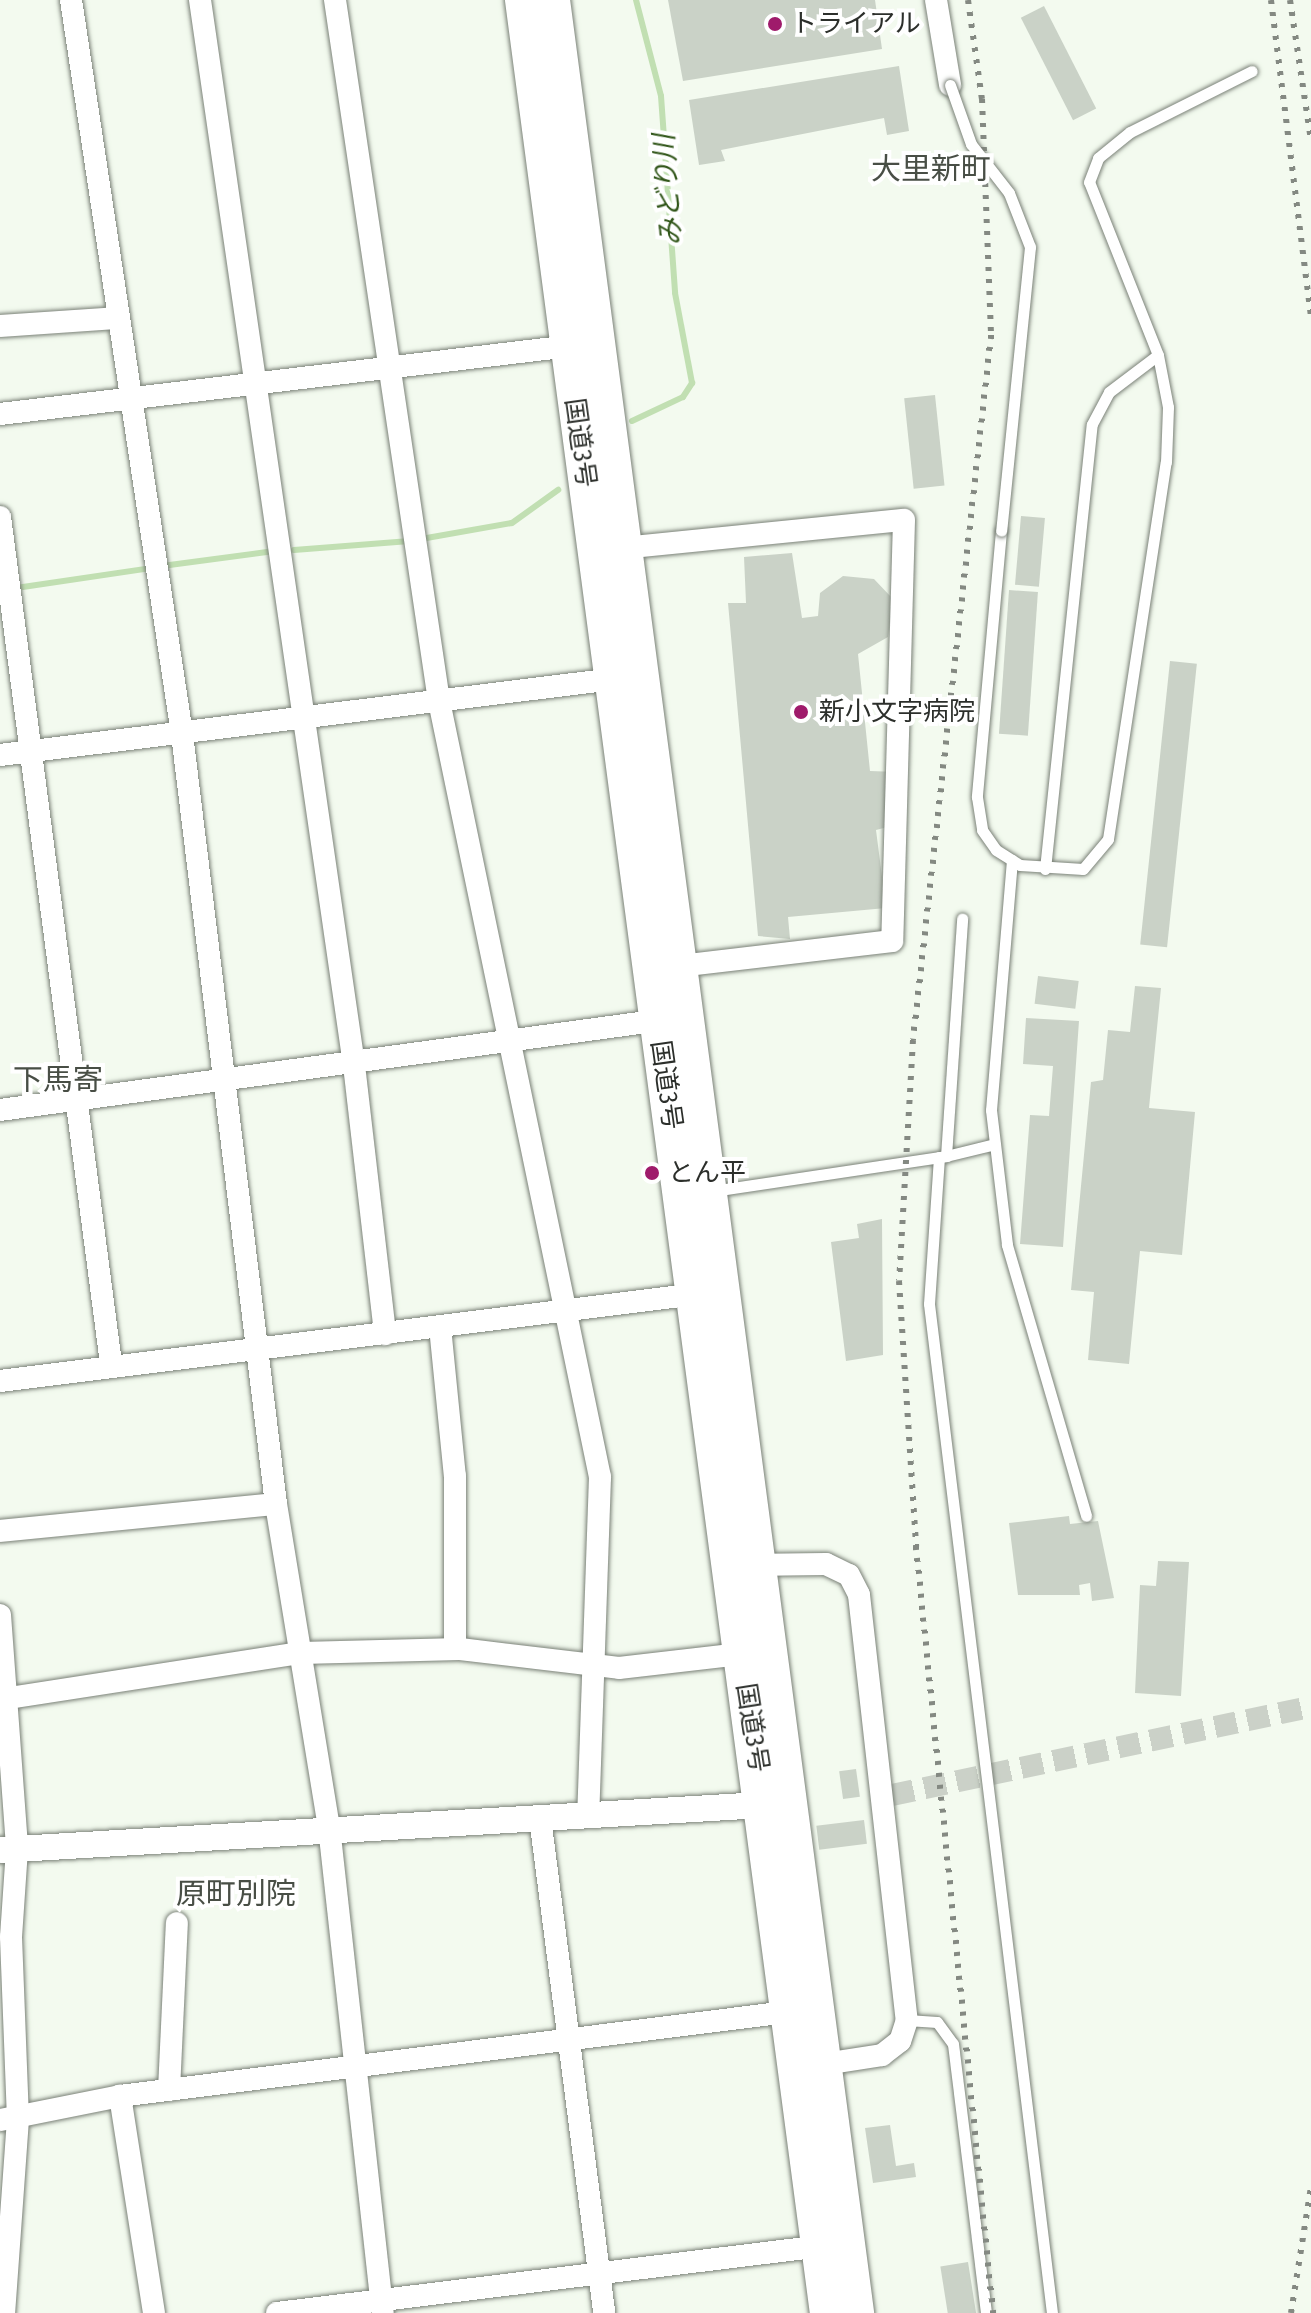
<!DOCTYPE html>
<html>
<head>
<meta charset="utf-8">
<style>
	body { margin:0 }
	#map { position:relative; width:1311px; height:2313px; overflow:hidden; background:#f3faef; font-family:"Fira Sans Condensed","Noto Sans JP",sans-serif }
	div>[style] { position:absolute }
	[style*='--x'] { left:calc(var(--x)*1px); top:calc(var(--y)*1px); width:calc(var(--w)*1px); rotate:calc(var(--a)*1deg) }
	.stream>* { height:6px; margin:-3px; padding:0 3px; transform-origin:3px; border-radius:3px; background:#c1dfb2 }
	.building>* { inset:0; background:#cad2c7; transform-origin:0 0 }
	.minor-tunnel>* { height:22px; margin-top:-11px; transform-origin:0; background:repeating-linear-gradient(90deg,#cbd1c8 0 22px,transparent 0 33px) }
	.roads { filter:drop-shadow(0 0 2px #7a8177) drop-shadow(0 0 2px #7a8177) }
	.service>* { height:11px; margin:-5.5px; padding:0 5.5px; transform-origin:5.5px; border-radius:5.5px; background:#fff }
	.minor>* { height:22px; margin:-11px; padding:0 11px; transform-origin:11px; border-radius:11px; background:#fff }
	.tertiary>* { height:26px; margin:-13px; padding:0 13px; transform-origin:13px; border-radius:13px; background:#fff }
	.trunk>* { height:36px; margin:-18px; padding:0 18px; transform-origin:18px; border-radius:18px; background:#fff }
	.rail>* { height:6px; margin-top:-3px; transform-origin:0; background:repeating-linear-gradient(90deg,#848982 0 4px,transparent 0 12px) }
	.bridges { filter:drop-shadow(0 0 2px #7a8177) drop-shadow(0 0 2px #7a8177) }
	.service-bridge>* { height:11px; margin:-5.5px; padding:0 5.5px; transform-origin:5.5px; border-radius:5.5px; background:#fff }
	.dots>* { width:22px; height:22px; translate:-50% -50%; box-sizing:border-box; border:4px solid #fff; border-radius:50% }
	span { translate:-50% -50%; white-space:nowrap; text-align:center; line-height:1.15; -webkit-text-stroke:8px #fff; paint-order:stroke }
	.poi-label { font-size:26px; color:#2c2f2b }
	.left { translate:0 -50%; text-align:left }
	.street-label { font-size:26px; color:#2c2f2b }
	.water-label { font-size:28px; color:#305518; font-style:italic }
	.quarter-label { font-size:30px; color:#484e45 }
</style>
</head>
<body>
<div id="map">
	<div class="stream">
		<i style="--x:636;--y:0;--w:99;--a:75.4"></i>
		<i style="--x:661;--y:96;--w:197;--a:85.9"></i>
		<i style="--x:675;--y:293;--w:92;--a:79.3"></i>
		<i style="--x:632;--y:421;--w:56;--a:-25.2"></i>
		<i style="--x:683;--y:397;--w:17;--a:-57"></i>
		<i style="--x:421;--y:539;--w:92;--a:-10"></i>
		<i style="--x:512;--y:523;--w:57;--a:-35.7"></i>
		<i style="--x:294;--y:550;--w:116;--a:-4.4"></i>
		<i style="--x:162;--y:566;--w:113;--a:-7.6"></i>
		<i style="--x:16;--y:588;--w:136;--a:-8.4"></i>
	</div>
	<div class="building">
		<i style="clip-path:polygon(668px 0,875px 0,882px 49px,683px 81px)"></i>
		<i style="left:1044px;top:6px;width:115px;height:26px;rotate:63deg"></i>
		<i style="clip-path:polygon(899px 66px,909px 131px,887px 135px,884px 118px,721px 150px,725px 161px,699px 165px,689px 100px)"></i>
		<i style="left:935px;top:395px;width:91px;height:31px;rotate:84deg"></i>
		<i style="left:1021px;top:516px;width:24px;height:69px;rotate:5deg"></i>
		<i style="clip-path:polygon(792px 553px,802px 618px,818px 616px,820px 593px,843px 576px,874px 579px,893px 599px,888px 637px,858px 654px,870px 771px,898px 772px,903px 823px,876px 830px,886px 908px,788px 917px,790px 939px,758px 936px,728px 603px,746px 603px,744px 557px)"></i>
		<i style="left:1009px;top:590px;width:29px;height:144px;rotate:4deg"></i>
		<i style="left:1170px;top:661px;width:27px;height:285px;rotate:6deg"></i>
		<i style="left:1038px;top:976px;width:41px;height:28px;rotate:7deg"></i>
		<i style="clip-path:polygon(1135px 986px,1161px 988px,1149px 1108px,1195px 1112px,1182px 1255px,1140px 1251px,1129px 1364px,1088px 1360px,1094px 1292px,1071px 1290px,1091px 1082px,1103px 1080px,1108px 1030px,1130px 1032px)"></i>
		<i style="clip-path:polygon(1026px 1018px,1079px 1021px,1063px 1247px,1020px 1244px,1030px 1115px,1049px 1116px,1053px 1066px,1023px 1064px)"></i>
		<i style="clip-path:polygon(882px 1219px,883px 1355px,846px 1361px,831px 1242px,859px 1238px,857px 1224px)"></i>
		<i style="clip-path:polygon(1069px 1516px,1070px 1524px,1098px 1521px,1114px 1598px,1092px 1601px,1090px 1583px,1079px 1585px,1080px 1595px,1018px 1595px,1009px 1523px)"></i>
		<i style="clip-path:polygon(1158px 1561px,1189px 1562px,1181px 1696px,1135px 1693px,1140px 1585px,1156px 1586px)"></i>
		<i style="left:856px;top:1769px;width:28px;height:17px;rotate:82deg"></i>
		<i style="left:864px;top:1820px;width:24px;height:48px;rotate:83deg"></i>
		<i style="clip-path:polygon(890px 2125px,896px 2166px,914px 2163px,916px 2177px,873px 2183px,865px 2128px)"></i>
		<i style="left:968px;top:2262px;width:52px;height:28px;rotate:81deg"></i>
	</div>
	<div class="minor-tunnel">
		<i style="--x:892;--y:1795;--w:428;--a:-11.9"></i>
	</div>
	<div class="roads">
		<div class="service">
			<i style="--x:1001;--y:531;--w:267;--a:95.2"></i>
			<i style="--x:977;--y:797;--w:33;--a:81"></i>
			<i style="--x:982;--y:830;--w:24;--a:55"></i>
			<i style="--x:996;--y:850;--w:28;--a:32"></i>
			<i style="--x:1020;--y:865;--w:63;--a:3.6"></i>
			<i style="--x:1083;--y:869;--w:39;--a:-50"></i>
			<i style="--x:1108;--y:839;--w:381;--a:-81.3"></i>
			<i style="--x:1166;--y:462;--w:55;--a:-87.9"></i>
			<i style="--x:1168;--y:407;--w:53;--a:-100.9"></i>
			<i style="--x:1158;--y:355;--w:186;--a:-111.7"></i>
			<i style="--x:1089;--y:182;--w:26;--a:-69"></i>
			<i style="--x:1098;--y:158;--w:41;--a:-39.1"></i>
			<i style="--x:1130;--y:132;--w:136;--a:-26.6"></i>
			<i style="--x:1012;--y:860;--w:251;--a:94.8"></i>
			<i style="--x:991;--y:1110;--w:136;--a:83.2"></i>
			<i style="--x:1007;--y:1245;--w:282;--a:73.7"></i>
			<i style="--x:1045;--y:869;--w:447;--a:-84"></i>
			<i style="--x:1092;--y:424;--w:36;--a:-62"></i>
			<i style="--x:1109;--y:392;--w:61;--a:-37.1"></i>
			<i style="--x:946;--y:1156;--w:50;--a:-13.8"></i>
			<i style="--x:939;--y:1157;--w:147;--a:93.9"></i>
			<i style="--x:929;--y:1304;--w:1016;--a:83.05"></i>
			<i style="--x:713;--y:1191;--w:236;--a:-8.5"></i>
			<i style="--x:946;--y:1156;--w:238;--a:-86.1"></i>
			<i style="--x:907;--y:2020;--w:30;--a:4"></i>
			<i style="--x:937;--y:2022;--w:27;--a:54"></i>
			<i style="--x:953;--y:2044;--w:271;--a:83"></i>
		</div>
		<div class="minor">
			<i style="--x:71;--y:0;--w:742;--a:81.4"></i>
			<i style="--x:182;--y:734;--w:776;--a:83.04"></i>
			<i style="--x:276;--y:1504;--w:327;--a:80.7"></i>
			<i style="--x:329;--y:1827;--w:489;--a:83.7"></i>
			<i style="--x:200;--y:0;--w:1076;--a:81.77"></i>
			<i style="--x:354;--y:1065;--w:271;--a:83.4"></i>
			<i style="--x:335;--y:0;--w:709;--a:81.56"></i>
			<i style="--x:439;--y:701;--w:793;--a:78.28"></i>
			<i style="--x:600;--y:1477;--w:339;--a:92"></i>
			<i style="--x:936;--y:0;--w:86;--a:80.6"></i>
			<i style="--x:0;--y:326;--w:116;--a:-3.9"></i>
			<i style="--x:0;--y:414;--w:583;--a:-6.8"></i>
			<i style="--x:0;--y:517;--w:854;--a:82.53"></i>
			<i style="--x:612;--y:549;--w:293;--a:-5.7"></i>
			<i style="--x:904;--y:520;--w:421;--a:91.6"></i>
			<i style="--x:892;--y:941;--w:215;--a:173.3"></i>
			<i style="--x:0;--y:755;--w:627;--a:-7.06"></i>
			<i style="--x:0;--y:1110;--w:675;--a:-7.75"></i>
			<i style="--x:440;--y:1327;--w:150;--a:84.3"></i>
			<i style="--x:455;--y:1476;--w:173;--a:90"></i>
			<i style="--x:0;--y:1381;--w:710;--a:-7.12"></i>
			<i style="--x:0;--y:1531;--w:277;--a:-5.6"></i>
			<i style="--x:745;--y:1565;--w:81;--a:-0.7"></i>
			<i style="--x:826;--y:1564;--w:25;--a:26"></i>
			<i style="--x:849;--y:1575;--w:22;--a:63"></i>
			<i style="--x:859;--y:1595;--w:428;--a:83.6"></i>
			<i style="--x:907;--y:2020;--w:22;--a:108"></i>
			<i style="--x:900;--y:2041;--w:23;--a:142"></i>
			<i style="--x:882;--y:2055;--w:71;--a:171.1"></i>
			<i style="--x:0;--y:1615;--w:235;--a:85.8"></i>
			<i style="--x:17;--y:1849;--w:88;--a:93.9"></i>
			<i style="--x:11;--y:1937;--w:182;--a:87.8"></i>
			<i style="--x:18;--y:2119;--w:195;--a:94.1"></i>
			<i style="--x:9;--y:1698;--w:295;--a:-8.8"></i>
			<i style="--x:301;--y:1653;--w:159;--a:-1.4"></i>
			<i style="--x:460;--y:1649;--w:160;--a:6.8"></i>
			<i style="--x:619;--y:1668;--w:122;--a:-6.6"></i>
			<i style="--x:540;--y:1818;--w:499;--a:82.6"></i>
			<i style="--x:169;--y:2090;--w:167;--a:-87.3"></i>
			<i style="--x:0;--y:2120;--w:122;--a:-11.3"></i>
			<i style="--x:154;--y:2313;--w:220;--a:-98.9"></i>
			<i style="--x:120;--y:2096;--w:672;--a:-7.18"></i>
			<i style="--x:277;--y:2313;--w:557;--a:-7.01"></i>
		</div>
		<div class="tertiary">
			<i style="--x:0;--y:1850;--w:780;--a:-3.38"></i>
		</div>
		<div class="trunk">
			<i style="--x:523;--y:0;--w:2333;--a:82.49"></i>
			<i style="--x:552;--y:0;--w:2333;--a:82.51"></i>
		</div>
	</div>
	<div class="rail">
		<i style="--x:968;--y:0;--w:100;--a:82"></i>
		<i style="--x:982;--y:99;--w:236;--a:87.8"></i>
		<i style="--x:991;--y:335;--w:709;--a:96.31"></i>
		<i style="--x:913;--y:1040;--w:241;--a:93.3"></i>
		<i style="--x:899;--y:1281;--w:266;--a:86.3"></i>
		<i style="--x:916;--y:1546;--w:771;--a:84.27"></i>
		<i style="--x:1271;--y:0;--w:319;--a:82.8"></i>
		<i style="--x:1290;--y:0;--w:142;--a:81.5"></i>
		<i style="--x:1291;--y:2313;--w:128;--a:-81"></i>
	</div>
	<div class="bridges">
		<div class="service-bridge">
			<i style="--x:950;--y:85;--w:63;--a:70.4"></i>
			<i style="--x:971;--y:144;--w:62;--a:52.2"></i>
			<i style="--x:1009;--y:193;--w:58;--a:68.7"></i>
			<i style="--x:1030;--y:247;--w:285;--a:95.8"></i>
		</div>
	</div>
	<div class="dots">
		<i style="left:775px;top:24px;background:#9f1b6b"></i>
		<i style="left:801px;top:712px;background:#9f1b6b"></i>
		<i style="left:652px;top:1173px;background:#9f1b6b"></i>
	</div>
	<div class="poi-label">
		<span class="left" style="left:791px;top:24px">トライアル</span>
		<span class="left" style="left:819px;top:712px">新小文字病院</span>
		<span class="left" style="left:668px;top:1173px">とん平</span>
	</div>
	<div class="street-label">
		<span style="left:580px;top:443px;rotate:82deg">国道3号</span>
		<span style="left:666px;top:1085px;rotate:82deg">国道3号</span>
		<span style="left:752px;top:1728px;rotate:81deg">国道3号</span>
	</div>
	<div class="water-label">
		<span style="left:668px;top:190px;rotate:-94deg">みどり川</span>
	</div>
	<div class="quarter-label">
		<span style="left:931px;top:169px">大里新町</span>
		<span style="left:58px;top:1080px">下馬寄</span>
		<span style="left:236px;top:1894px">原町別院</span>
	</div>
</div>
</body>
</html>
